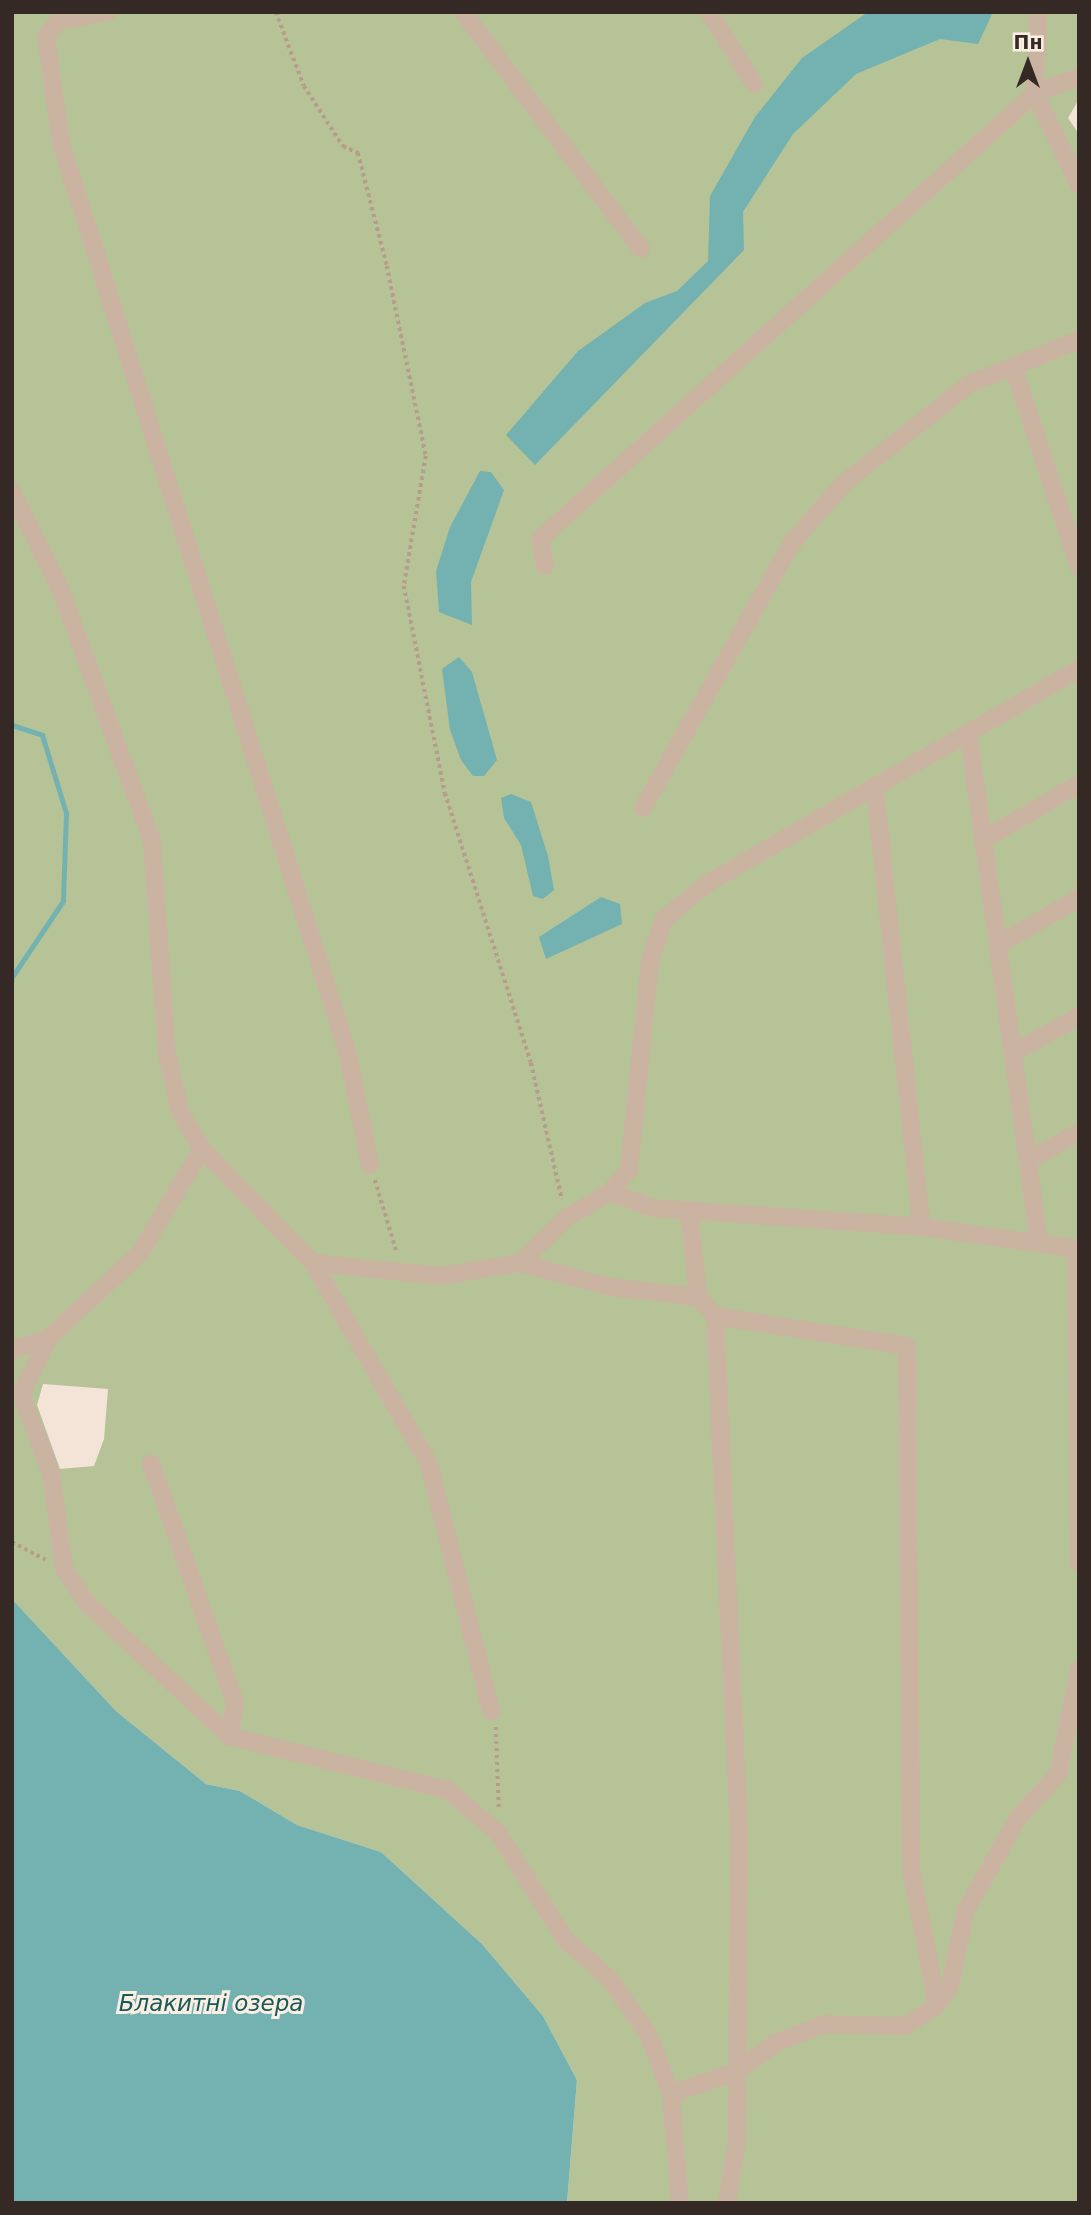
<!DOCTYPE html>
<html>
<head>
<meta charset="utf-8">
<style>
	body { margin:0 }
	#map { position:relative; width:1091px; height:2215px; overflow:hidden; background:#f3e4d7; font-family:"DejaVu Sans",sans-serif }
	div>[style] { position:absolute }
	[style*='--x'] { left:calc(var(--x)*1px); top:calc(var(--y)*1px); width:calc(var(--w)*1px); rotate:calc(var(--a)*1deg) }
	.green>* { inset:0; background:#b6c396 }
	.water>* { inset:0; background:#74b2b1 }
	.stream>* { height:5px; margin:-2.5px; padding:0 2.5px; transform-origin:2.5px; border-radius:2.5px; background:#74b2b1 }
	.path>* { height:3.5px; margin-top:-1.75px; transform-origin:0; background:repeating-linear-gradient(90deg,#b79c8c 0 3.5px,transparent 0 7px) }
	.minor>* { height:18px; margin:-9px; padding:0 9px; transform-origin:9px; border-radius:9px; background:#cbb3a2 }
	span { translate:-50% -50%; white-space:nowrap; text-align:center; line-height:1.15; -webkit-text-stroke:6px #faeee3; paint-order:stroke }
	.water-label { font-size:23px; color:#18595a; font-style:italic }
	.frame { position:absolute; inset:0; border:14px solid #352925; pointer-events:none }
	.north { position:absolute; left:993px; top:28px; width:70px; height:70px; -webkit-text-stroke:5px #faeee3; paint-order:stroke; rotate:0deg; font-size:19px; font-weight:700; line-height:28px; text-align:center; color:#352925 }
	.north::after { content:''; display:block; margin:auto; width:24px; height:32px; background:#352925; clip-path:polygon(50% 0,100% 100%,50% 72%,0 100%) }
</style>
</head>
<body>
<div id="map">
	<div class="green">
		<i style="clip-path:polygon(evenodd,12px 12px,1079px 12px,1079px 99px,1068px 118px,1079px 134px,1079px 2203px,567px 2203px,577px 2080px,543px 2016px,482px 1944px,381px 1852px,297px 1825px,240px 1791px,206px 1784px,116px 1711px,12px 1599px,12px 12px,43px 1384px,108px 1389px,104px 1439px,94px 1466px,60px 1469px,37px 1405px,43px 1384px)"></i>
	</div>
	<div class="water">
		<i style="clip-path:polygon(868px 12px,993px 12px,978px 44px,940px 39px,856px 74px,793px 134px,743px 212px,744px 250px,535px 465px,506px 435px,578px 351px,645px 303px,677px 291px,708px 261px,710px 196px,755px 117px,802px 58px)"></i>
		<i style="clip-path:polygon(480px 471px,491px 472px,504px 490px,471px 582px,472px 625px,439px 612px,436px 571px,450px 527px)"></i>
		<i style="clip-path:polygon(459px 657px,472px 672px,497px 760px,484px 776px,473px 776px,461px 760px,450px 730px,442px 669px)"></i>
		<i style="clip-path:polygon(511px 794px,531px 802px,548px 856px,554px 890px,543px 899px,533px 896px,521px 845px,504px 818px,501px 798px)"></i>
		<i style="clip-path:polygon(601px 897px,620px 904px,622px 924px,546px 959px,539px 937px)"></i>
		<i style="clip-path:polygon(12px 1599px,116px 1711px,206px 1784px,240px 1791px,297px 1825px,381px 1852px,482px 1944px,543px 2016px,577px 2080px,567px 2203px,12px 2203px)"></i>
	</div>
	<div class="stream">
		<i style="--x:12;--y:725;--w:32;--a:18"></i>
		<i style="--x:42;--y:735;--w:82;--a:72.9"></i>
		<i style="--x:66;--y:813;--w:88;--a:92"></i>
		<i style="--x:63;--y:901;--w:92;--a:123.9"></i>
	</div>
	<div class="path">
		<i style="--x:276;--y:12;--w:79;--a:69.3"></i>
		<i style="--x:304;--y:86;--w:72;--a:57"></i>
		<i style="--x:343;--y:146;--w:17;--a:25"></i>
		<i style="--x:358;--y:153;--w:117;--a:75.6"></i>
		<i style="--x:387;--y:266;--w:194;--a:78.4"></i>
		<i style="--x:426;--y:456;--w:132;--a:99.6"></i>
		<i style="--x:404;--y:586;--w:211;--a:78.8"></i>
		<i style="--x:445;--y:793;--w:283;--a:72.3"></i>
		<i style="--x:531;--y:1063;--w:140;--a:77.2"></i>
		<i style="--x:375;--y:1180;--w:76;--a:73.2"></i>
		<i style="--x:12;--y:1542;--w:38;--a:28"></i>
		<i style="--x:496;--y:1727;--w:82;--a:87.9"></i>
	</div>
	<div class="minor">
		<i style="--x:108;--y:12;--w:50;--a:169.6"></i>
		<i style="--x:59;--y:21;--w:20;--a:131"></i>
		<i style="--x:46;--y:36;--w:108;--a:82"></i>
		<i style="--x:61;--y:143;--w:955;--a:72.51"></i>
		<i style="--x:348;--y:1054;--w:113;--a:78.8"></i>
		<i style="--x:463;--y:12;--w:296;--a:53.1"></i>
		<i style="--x:709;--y:12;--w:85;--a:58"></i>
		<i style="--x:1038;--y:12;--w:81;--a:92.1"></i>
		<i style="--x:1035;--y:93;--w:102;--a:64.4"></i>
		<i style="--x:1013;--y:366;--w:212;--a:71.8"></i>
		<i style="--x:12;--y:492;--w:107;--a:63.4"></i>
		<i style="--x:60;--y:588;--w:269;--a:70"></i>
		<i style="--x:152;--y:841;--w:213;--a:86"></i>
		<i style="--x:167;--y:1053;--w:60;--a:77.6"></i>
		<i style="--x:180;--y:1112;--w:43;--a:59.3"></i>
		<i style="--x:202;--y:1149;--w:159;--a:45.8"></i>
		<i style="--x:313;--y:1263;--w:232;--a:60"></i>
		<i style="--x:429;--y:1464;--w:255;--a:75.9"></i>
		<i style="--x:545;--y:566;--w:27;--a:-100"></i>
		<i style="--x:540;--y:539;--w:666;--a:-42.02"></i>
		<i style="--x:1035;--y:93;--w:47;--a:-20"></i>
		<i style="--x:969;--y:737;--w:511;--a:82.12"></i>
		<i style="--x:875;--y:790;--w:440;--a:83.9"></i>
		<i style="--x:643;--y:808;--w:303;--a:-60.7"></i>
		<i style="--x:791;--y:544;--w:79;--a:-49.1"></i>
		<i style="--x:843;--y:484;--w:161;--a:-38.4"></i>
		<i style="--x:969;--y:384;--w:118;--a:-21.8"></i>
		<i style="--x:983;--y:840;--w:111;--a:-30.3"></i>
		<i style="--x:998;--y:945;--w:94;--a:-30.1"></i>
		<i style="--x:1013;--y:1053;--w:76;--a:-29.3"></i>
		<i style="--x:202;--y:1149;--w:121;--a:120.8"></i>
		<i style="--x:140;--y:1253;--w:125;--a:137"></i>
		<i style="--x:49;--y:1338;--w:63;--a:116.6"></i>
		<i style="--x:21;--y:1394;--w:85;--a:69.2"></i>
		<i style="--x:51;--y:1473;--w:97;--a:82.3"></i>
		<i style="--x:64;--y:1569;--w:40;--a:56"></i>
		<i style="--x:86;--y:1602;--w:196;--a:43.1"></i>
		<i style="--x:229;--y:1736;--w:226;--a:13.9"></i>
		<i style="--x:448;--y:1790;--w:66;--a:40.7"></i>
		<i style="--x:498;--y:1833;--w:127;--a:57.6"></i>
		<i style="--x:566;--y:1940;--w:59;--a:41.6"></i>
		<i style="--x:610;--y:1979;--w:69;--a:55.6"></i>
		<i style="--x:649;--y:2036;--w:62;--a:69.2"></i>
		<i style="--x:671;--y:2094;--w:109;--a:85.3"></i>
		<i style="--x:1028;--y:1161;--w:59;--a:-29.6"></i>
		<i style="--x:610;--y:1192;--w:30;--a:-50"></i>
		<i style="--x:629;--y:1169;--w:209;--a:-84.2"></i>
		<i style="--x:650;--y:961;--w:44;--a:-71.6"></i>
		<i style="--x:664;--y:919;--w:57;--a:-39.3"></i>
		<i style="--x:708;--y:883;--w:428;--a:-30"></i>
		<i style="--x:689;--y:1210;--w:87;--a:84.1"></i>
		<i style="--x:698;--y:1297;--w:25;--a:48"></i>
		<i style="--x:715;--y:1316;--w:194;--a:8.9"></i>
		<i style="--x:907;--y:1346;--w:522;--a:89.56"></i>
		<i style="--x:911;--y:1868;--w:139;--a:79.3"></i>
		<i style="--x:1076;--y:1248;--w:315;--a:89.5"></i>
		<i style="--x:313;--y:1263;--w:128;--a:5.8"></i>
		<i style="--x:440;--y:1276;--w:81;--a:-9.2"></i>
		<i style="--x:520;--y:1263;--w:64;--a:-44.4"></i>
		<i style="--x:566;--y:1218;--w:51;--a:-30.6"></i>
		<i style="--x:610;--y:1192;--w:46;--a:20.4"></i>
		<i style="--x:653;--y:1208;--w:270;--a:4"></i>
		<i style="--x:922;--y:1227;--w:159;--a:8"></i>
		<i style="--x:520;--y:1263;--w:93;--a:14.9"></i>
		<i style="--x:610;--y:1287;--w:89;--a:6.5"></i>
		<i style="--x:715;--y:1316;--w:517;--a:87.34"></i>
		<i style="--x:739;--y:1832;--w:308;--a:90.4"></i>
		<i style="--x:737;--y:2140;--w:64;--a:99"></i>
		<i style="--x:12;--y:1350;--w:39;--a:-18"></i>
		<i style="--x:151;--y:1463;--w:254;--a:70.7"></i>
		<i style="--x:235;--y:1703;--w:34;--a:100"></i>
		<i style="--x:671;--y:2094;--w:71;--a:-18.9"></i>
		<i style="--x:738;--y:2071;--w:46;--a:-37.1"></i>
		<i style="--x:775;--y:2043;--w:53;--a:-20.8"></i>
		<i style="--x:825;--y:2024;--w:80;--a:1.4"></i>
		<i style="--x:905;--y:2026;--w:38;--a:-33"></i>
		<i style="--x:937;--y:2005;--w:23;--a:-56"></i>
		<i style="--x:950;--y:1986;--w:76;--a:-78.5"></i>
		<i style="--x:965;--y:1912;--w:108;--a:-60.6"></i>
		<i style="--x:1018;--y:1818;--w:59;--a:-47.7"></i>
		<i style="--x:1058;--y:1774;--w:107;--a:-78.7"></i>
	</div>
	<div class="water-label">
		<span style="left:211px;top:2003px">Блакитні озера</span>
	</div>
	<div class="frame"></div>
	<div class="north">Пн</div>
</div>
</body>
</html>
